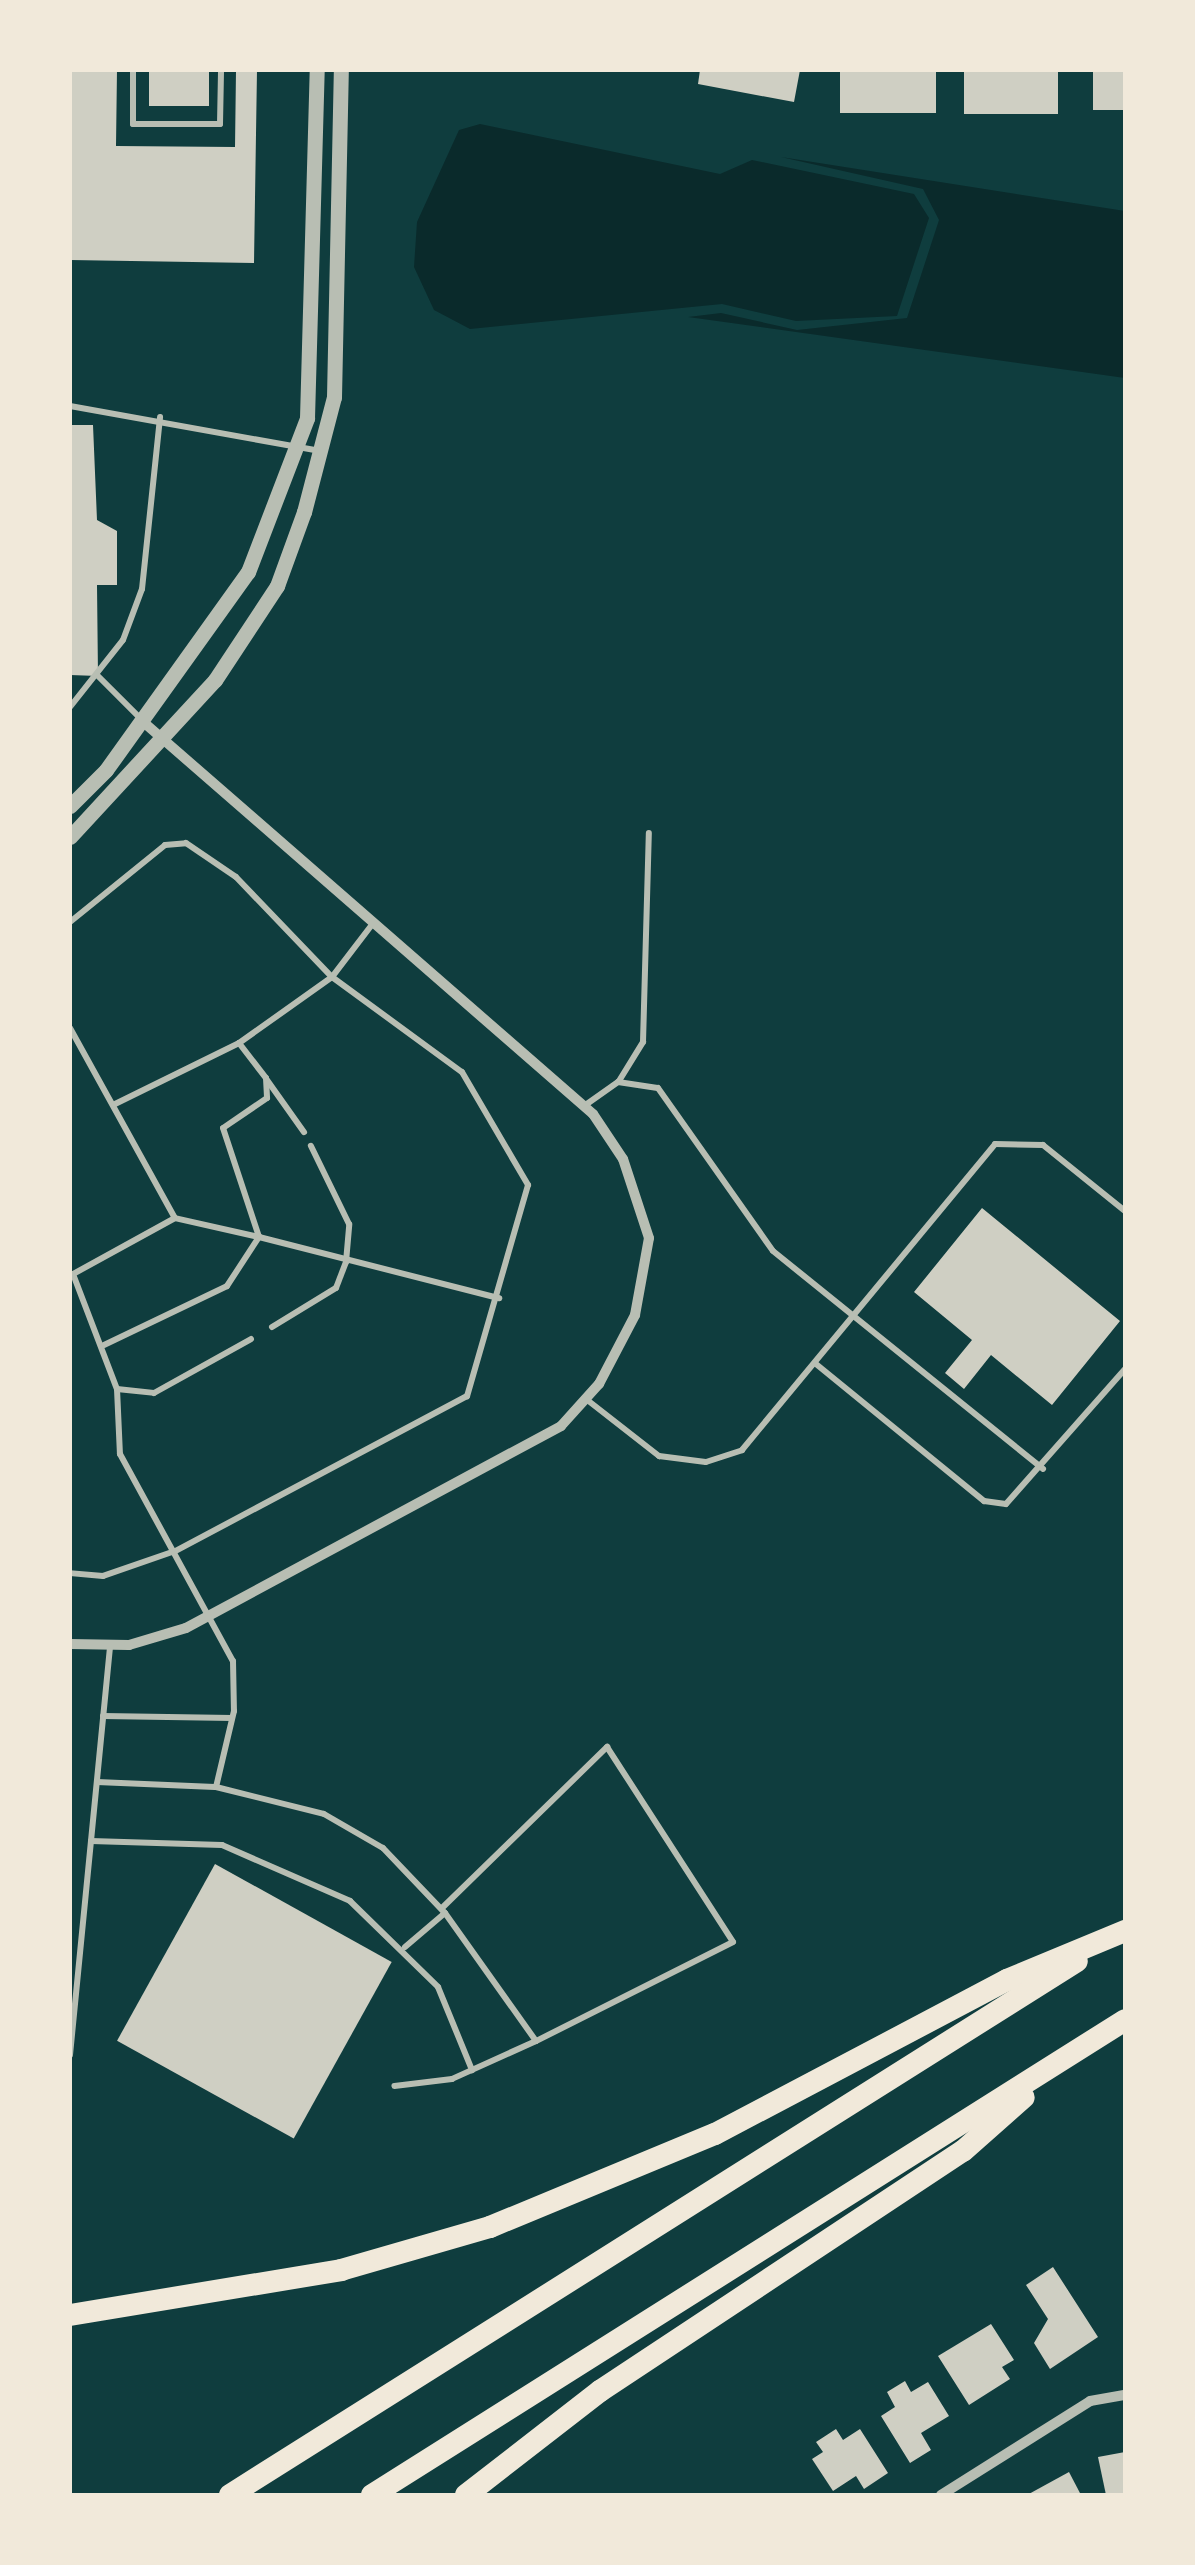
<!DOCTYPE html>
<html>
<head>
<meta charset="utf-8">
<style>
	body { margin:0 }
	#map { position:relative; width:1195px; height:2565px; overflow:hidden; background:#0f3d3e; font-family:Bitter,serif }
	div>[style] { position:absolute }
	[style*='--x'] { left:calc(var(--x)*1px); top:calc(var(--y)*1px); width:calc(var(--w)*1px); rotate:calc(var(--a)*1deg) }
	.water>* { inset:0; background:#0a2a2b }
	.building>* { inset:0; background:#cfcfc3; transform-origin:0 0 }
	.service>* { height:6px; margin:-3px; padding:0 3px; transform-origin:3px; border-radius:3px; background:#b8beb3 }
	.minor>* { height:10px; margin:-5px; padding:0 5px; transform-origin:5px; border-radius:5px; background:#b8beb3 }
	.tertiary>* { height:15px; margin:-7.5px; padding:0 7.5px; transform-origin:7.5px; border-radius:7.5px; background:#b8beb3 }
	.motorway>* { height:22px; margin:-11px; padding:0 11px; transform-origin:11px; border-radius:11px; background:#f1e9da }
	span { translate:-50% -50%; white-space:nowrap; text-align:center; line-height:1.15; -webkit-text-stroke:9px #f1e9da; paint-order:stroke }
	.frame { position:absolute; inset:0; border:72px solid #f1e9da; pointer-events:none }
</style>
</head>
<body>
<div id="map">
	<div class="water">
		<i style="clip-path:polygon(480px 124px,720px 174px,752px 160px,914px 194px,929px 218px,897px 316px,796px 321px,722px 304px,470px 329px,434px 310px,414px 267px,417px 222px,459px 130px)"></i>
		<i style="clip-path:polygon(781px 157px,1125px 211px,1125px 378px,688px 317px,721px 313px,797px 330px,907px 318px,939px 220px,923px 189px)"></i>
	</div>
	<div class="building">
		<i style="clip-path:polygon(70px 70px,117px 70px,116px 146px,235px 147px,236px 70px,257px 70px,254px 263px,70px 260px)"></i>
		<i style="left:149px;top:70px;width:60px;height:36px"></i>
		<i style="clip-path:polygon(700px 70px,800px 70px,794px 102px,698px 84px)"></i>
		<i style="left:840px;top:70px;width:96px;height:43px"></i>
		<i style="left:964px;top:70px;width:94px;height:44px"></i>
		<i style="left:1093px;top:70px;width:32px;height:40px"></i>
		<i style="clip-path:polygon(70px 425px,93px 425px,97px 520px,117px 531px,117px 585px,97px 585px,98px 676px,70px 675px)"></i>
		<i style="clip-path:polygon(982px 1208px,1120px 1321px,1052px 1405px,991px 1355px,964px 1389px,945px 1373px,972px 1340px,914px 1292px)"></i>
		<i style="left:215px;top:1864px;width:202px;height:202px;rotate:29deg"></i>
		<i style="clip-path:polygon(1053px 2267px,1098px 2337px,1050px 2369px,1034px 2343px,1048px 2319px,1026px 2285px)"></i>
		<i style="clip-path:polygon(991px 2324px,1014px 2360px,1002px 2367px,1010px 2379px,969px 2405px,938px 2356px)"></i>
		<i style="clip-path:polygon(905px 2381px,911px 2392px,928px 2382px,949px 2416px,921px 2433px,931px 2450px,910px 2463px,881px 2416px,895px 2407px,887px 2392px)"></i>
		<i style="clip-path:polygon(836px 2429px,843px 2440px,860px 2429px,888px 2473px,864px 2489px,856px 2476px,833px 2491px,812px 2459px,823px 2452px,816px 2442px)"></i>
		<i style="clip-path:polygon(1125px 2452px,1125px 2495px,1106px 2495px,1098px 2457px)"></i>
		<i style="clip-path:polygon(1069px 2472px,1081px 2495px,1027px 2495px)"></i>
	</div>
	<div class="service">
		<i style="--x:133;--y:70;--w:54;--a:90"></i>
		<i style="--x:133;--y:124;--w:87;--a:0"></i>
		<i style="--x:220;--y:124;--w:54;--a:-88.9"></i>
		<i style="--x:70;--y:406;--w:253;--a:10.2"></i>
		<i style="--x:98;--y:676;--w:61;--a:45"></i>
		<i style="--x:70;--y:707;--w:85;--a:-51.7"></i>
		<i style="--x:123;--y:640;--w:54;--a:-69.6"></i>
		<i style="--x:142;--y:589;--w:173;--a:-84"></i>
		<i style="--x:70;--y:922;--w:122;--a:-39"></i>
		<i style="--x:165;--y:845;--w:21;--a:-5"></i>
		<i style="--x:186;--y:843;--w:60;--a:34.2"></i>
		<i style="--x:236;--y:877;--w:139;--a:46.2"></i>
		<i style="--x:332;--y:977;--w:161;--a:36.2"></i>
		<i style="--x:462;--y:1072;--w:131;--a:59.7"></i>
		<i style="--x:528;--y:1185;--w:220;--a:106.1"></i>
		<i style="--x:467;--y:1396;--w:331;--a:152"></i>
		<i style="--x:175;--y:1551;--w:76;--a:160.9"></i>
		<i style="--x:103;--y:1576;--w:33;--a:-175"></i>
		<i style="--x:374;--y:922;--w:69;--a:127.4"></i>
		<i style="--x:332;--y:977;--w:114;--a:144.6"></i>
		<i style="--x:239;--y:1043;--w:44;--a:52.4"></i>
		<i style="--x:266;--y:1078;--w:20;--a:87"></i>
		<i style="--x:267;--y:1098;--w:53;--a:145.7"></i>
		<i style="--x:223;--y:1128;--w:115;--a:71.7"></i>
		<i style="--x:259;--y:1237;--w:86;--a:-167.3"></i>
		<i style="--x:175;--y:1218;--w:116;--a:151.2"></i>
		<i style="--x:73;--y:1274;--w:123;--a:69.1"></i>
		<i style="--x:117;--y:1389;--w:65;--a:87.4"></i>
		<i style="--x:120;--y:1454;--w:236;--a:61.4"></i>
		<i style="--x:233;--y:1661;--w:50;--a:88.9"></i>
		<i style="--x:234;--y:1711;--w:78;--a:103.3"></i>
		<i style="--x:216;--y:1787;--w:111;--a:14"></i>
		<i style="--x:324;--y:1814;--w:68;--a:30"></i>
		<i style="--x:383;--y:1848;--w:90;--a:46.4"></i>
		<i style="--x:445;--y:1913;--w:157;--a:54.6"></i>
		<i style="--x:536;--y:2041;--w:92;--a:155.7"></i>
		<i style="--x:452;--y:2079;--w:58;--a:173.1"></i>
		<i style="--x:70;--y:1028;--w:217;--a:61.1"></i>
		<i style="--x:267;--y:1080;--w:64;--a:54.6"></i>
		<i style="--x:619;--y:1081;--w:46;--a:-58.4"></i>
		<i style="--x:643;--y:1042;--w:209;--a:-88.4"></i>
		<i style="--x:113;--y:1105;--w:140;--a:-26.2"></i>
		<i style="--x:584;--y:1106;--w:42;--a:-35.2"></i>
		<i style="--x:618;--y:1082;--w:40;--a:8.5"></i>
		<i style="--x:658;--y:1088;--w:199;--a:54.8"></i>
		<i style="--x:773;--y:1251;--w:347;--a:38.9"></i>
		<i style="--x:272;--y:1327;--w:75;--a:-31.4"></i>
		<i style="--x:336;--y:1288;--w:28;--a:-69"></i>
		<i style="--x:346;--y:1262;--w:38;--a:-85"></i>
		<i style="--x:349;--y:1224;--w:87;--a:-116"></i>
		<i style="--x:104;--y:1345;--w:136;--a:-25.6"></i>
		<i style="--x:227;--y:1286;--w:59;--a:-56.9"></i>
		<i style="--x:259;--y:1237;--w:248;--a:14.3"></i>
		<i style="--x:816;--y:1364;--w:217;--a:39.2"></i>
		<i style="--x:984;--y:1501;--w:22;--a:8"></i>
		<i style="--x:1006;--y:1504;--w:180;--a:-48.6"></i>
		<i style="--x:117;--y:1389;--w:37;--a:6"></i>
		<i style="--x:154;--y:1393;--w:111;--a:-29.1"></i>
		<i style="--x:586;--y:1399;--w:93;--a:38"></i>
		<i style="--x:659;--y:1456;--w:47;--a:7.3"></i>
		<i style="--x:706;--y:1462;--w:38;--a:-18"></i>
		<i style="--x:742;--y:1450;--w:397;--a:-50.4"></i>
		<i style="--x:995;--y:1144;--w:48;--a:1.2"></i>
		<i style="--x:1043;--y:1145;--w:105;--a:38.8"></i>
		<i style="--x:103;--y:1716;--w:129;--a:0.9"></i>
		<i style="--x:97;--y:1782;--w:118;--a:2.4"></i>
		<i style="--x:91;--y:1841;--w:131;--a:1.7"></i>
		<i style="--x:222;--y:1845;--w:140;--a:23.6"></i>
		<i style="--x:350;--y:1901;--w:123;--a:44.3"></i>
		<i style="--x:438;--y:1987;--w:90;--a:67.7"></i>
		<i style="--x:442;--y:1908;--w:231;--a:-44.3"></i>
		<i style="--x:607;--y:1747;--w:232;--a:57.1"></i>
		<i style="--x:733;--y:1942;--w:220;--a:153.3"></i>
		<i style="--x:405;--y:1947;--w:52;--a:-40.4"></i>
		<i style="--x:70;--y:2055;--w:412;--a:-84.4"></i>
	</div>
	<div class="minor">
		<i style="--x:70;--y:1644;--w:59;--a:1"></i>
		<i style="--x:129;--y:1645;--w:59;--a:-16.6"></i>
		<i style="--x:186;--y:1628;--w:426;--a:-28.3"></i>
		<i style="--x:561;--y:1426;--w:57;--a:-47.9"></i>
		<i style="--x:599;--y:1384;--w:78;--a:-62.4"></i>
		<i style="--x:635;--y:1315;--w:78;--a:-79.7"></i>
		<i style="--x:649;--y:1238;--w:83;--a:-108.2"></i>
		<i style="--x:623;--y:1159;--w:54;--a:-123.7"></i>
		<i style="--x:593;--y:1114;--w:600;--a:-138.92"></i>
		<i style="--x:941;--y:2495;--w:176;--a:-32.2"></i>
		<i style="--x:1090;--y:2401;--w:36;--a:-10"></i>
	</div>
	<div class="tertiary">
		<i style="--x:70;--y:806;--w:51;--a:-45"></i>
		<i style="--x:106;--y:770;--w:244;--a:-54.4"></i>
		<i style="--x:248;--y:572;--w:165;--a:-69"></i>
		<i style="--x:307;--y:418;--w:348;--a:-88.4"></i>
		<i style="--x:70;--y:837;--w:214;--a:-47.3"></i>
		<i style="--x:215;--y:680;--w:113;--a:-56.6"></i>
		<i style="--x:277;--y:586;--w:79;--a:-70"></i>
		<i style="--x:304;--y:512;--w:119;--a:-75.4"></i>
		<i style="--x:334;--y:397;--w:327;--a:-88.8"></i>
	</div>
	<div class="motorway">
		<i style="--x:70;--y:2315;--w:275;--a:-9.4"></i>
		<i style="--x:341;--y:2270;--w:155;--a:-16.1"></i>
		<i style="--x:490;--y:2227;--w:243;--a:-22.5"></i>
		<i style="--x:715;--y:2134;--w:330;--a:-27.8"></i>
		<i style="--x:1007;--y:1980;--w:128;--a:-22.6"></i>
		<i style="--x:230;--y:2495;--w:1001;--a:-32.23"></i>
		<i style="--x:372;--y:2495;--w:890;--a:-32.24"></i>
		<i style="--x:466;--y:2495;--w:170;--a:-37.8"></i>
		<i style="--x:600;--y:2391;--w:435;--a:-33.5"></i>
		<i style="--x:963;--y:2151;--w:81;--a:-41.5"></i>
	</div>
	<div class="frame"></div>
</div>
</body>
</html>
